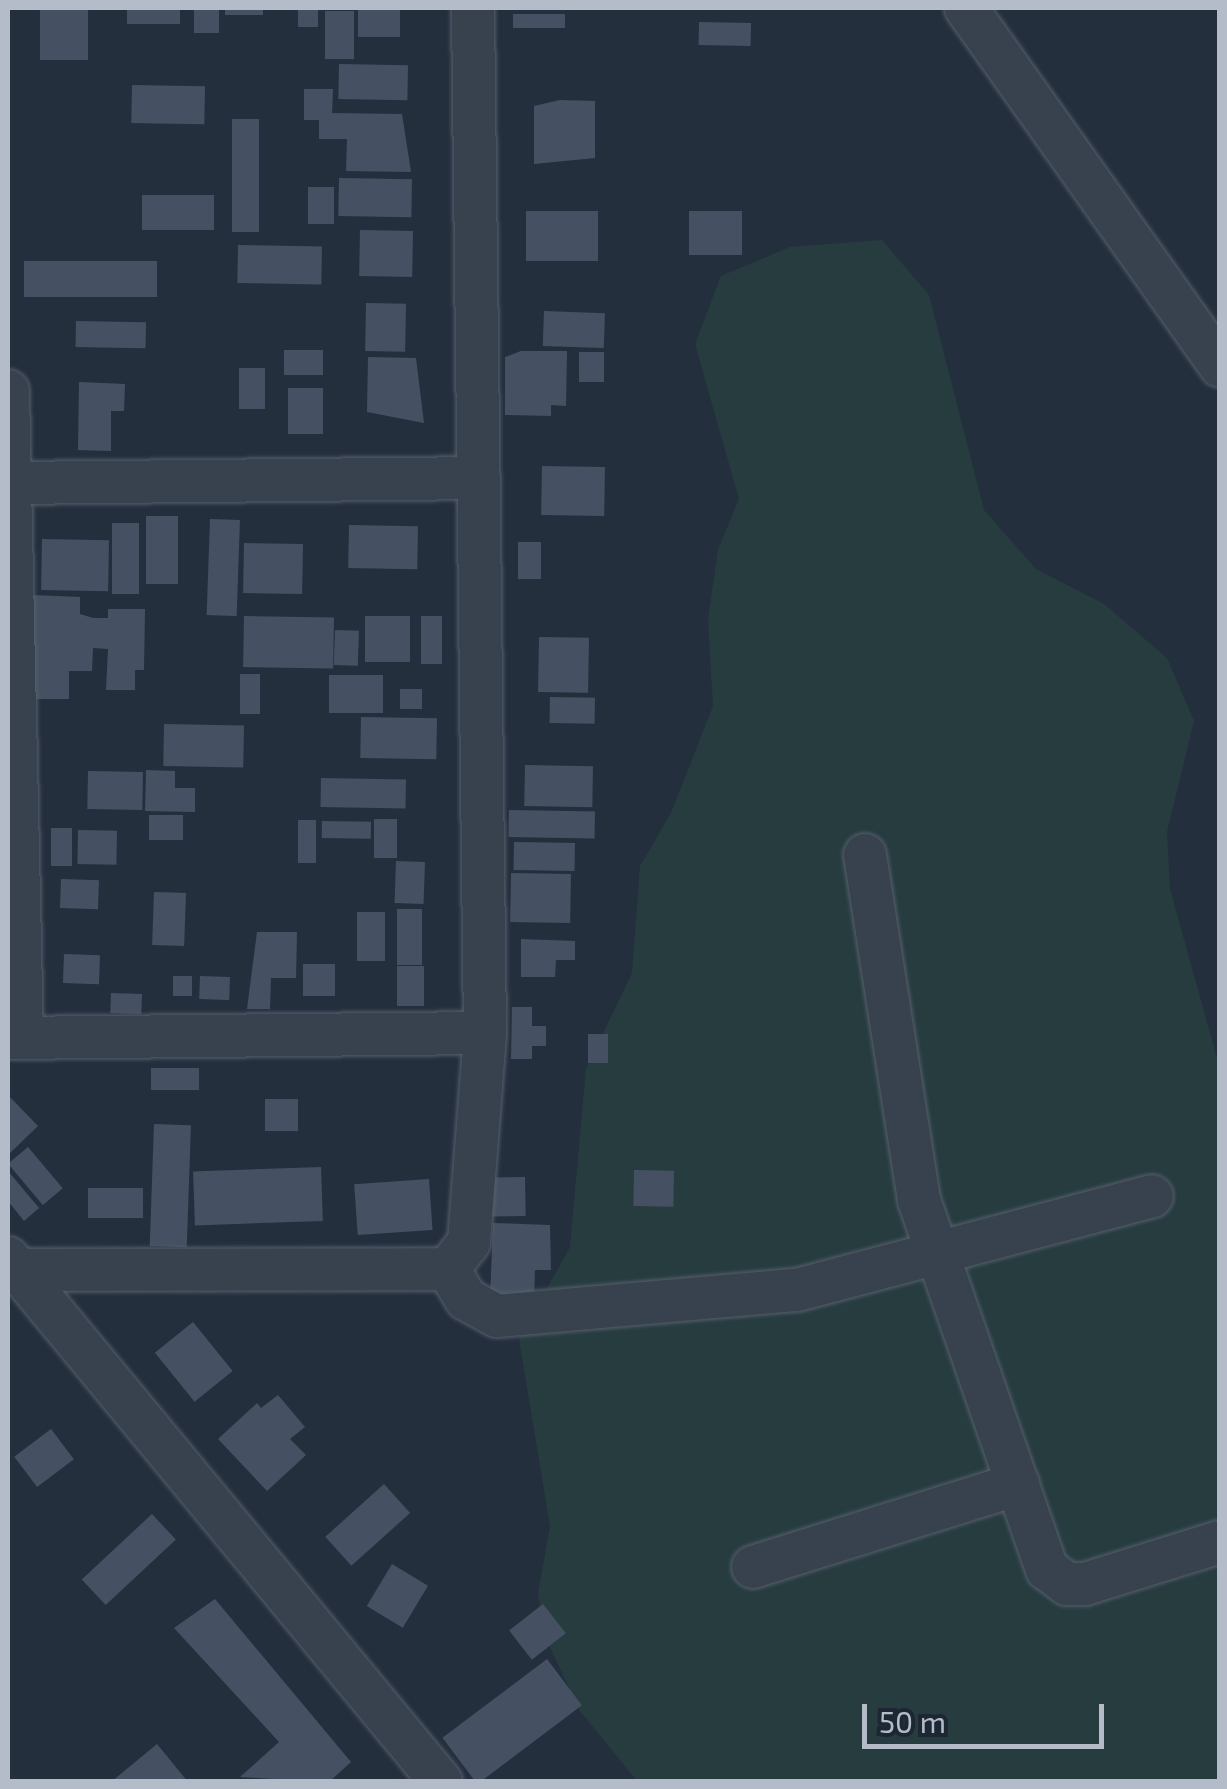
<!DOCTYPE html>
<html>
<head>
<meta charset="utf-8">
<style>
	body { margin:0 }
	#map { position:relative; width:1227px; height:1789px; overflow:hidden; background:#242f3e; font-family:"Exo 2",sans-serif }
	div>[style] { position:absolute }
	[style*='--x'] { left:calc(var(--x)*1px); top:calc(var(--y)*1px); width:calc(var(--w)*1px); rotate:calc(var(--a)*1deg) }
	.green>* { inset:0; background:#263c3f }
	.building>* { inset:0; background:#455162; transform-origin:0 0 }
	.roads { filter:drop-shadow(0 0 2px #565f6c) drop-shadow(0 0 2px #565f6c) }
	.minor>* { height:42px; margin:-21px; padding:0 21px; transform-origin:21px; border-radius:21px; background:#38414e }
	span { translate:-50% -50%; white-space:nowrap; text-align:center; line-height:1.15; -webkit-text-stroke:8px #1d2633; paint-order:stroke }
	.frame { position:absolute; inset:0; border:10px solid #b4bcc9; pointer-events:none }
	.scale { position:absolute; left:862px; top:1704px; width:242px; height:45px; box-sizing:border-box; border:5px solid #b4bcc9; border-top:0; padding-left:12px; font-size:30px; line-height:35px; white-space:nowrap; color:#b4bcc9; -webkit-text-stroke:8px #1d2633; paint-order:stroke }
</style>
</head>
<body>
<div id="map">
	<div class="green">
		<i style="clip-path:polygon(882px 240px,929px 295px,984px 510px,1036px 569px,1104px 604px,1167px 658px,1194px 721px,1167px 832px,1170px 889px,1219px 1065px,1219px 1781px,637px 1781px,580px 1711px,544px 1635px,538px 1593px,550px 1527px,519px 1339px,570px 1247px,586px 1069px,632px 973px,640px 866px,671px 813px,713px 706px,708px 619px,718px 549px,739px 499px,695px 344px,721px 276px,790px 247px)"></i>
	</div>
	<div class="building">
		<i style="left:40px;top:8px;width:48px;height:52px"></i>
		<i style="left:127px;top:8px;width:53px;height:16px"></i>
		<i style="left:194px;top:8px;width:25px;height:25px"></i>
		<i style="left:225px;top:8px;width:38px;height:7px"></i>
		<i style="left:298px;top:8px;width:20px;height:19px"></i>
		<i style="left:358px;top:8px;width:42px;height:29px"></i>
		<i style="left:325px;top:11px;width:29px;height:48px"></i>
		<i style="left:565px;top:14px;width:14px;height:52px;rotate:90deg"></i>
		<i style="left:699px;top:22px;width:52px;height:23px;rotate:1deg"></i>
		<i style="left:339px;top:64px;width:69px;height:35px;rotate:1deg"></i>
		<i style="left:132px;top:85px;width:73px;height:38px;rotate:1deg"></i>
		<i style="clip-path:polygon(304px 89px,333px 89px,332px 113px,402px 114px,411px 172px,346px 171px,347px 139px,319px 139px,319px 120px,304px 120px)"></i>
		<i style="clip-path:polygon(560px 100px,595px 101px,595px 158px,534px 164px,534px 106px)"></i>
		<i style="left:232px;top:119px;width:27px;height:113px"></i>
		<i style="left:339px;top:178px;width:73px;height:38px;rotate:1deg"></i>
		<i style="left:308px;top:187px;width:26px;height:37px"></i>
		<i style="left:142px;top:195px;width:72px;height:35px"></i>
		<i style="left:526px;top:211px;width:72px;height:50px"></i>
		<i style="left:689px;top:211px;width:53px;height:44px"></i>
		<i style="left:360px;top:230px;width:53px;height:46px;rotate:1deg"></i>
		<i style="left:238px;top:245px;width:84px;height:38px;rotate:1deg"></i>
		<i style="left:24px;top:261px;width:133px;height:36px"></i>
		<i style="left:366px;top:303px;width:40px;height:48px;rotate:1deg"></i>
		<i style="left:544px;top:311px;width:61px;height:35px;rotate:2deg"></i>
		<i style="left:76px;top:321px;width:70px;height:26px;rotate:1deg"></i>
		<i style="left:284px;top:350px;width:39px;height:25px"></i>
		<i style="clip-path:polygon(521px 351px,567px 351px,566px 406px,551px 405px,551px 416px,505px 415px,505px 357px)"></i>
		<i style="left:579px;top:352px;width:25px;height:30px"></i>
		<i style="clip-path:polygon(368px 357px,416px 358px,424px 423px,367px 412px)"></i>
		<i style="left:239px;top:368px;width:26px;height:41px"></i>
		<i style="clip-path:polygon(79px 382px,125px 384px,124px 411px,111px 411px,111px 451px,78px 450px)"></i>
		<i style="left:288px;top:388px;width:35px;height:46px"></i>
		<i style="left:542px;top:466px;width:63px;height:49px;rotate:1deg"></i>
		<i style="left:146px;top:516px;width:32px;height:68px"></i>
		<i style="left:210px;top:519px;width:30px;height:96px;rotate:2deg"></i>
		<i style="left:112px;top:523px;width:27px;height:71px"></i>
		<i style="left:349px;top:525px;width:69px;height:43px;rotate:1deg"></i>
		<i style="left:42px;top:539px;width:67px;height:51px;rotate:1deg"></i>
		<i style="left:518px;top:542px;width:23px;height:37px"></i>
		<i style="left:244px;top:543px;width:59px;height:50px;rotate:1deg"></i>
		<i style="clip-path:polygon(33px 595px,80px 597px,80px 614px,93px 618px,108px 618px,108px 609px,145px 609px,144px 670px,135px 670px,135px 690px,106px 690px,108px 649px,93px 648px,92px 671px,69px 671px,69px 699px,31px 699px)"></i>
		<i style="left:244px;top:616px;width:90px;height:51px;rotate:1deg"></i>
		<i style="left:365px;top:616px;width:45px;height:46px"></i>
		<i style="left:421px;top:616px;width:21px;height:48px"></i>
		<i style="left:335px;top:630px;width:24px;height:35px;rotate:2deg"></i>
		<i style="left:539px;top:637px;width:50px;height:55px;rotate:1deg"></i>
		<i style="left:240px;top:674px;width:20px;height:40px"></i>
		<i style="left:329px;top:675px;width:54px;height:38px"></i>
		<i style="left:400px;top:689px;width:22px;height:20px"></i>
		<i style="left:550px;top:697px;width:45px;height:26px;rotate:1deg"></i>
		<i style="left:361px;top:717px;width:76px;height:41px;rotate:1deg"></i>
		<i style="left:164px;top:724px;width:80px;height:42px;rotate:1deg"></i>
		<i style="left:525px;top:765px;width:68px;height:41px;rotate:1deg"></i>
		<i style="clip-path:polygon(146px 770px,175px 771px,175px 788px,195px 788px,195px 812px,145px 811px)"></i>
		<i style="left:88px;top:771px;width:55px;height:38px;rotate:1deg"></i>
		<i style="left:321px;top:778px;width:85px;height:29px;rotate:1deg"></i>
		<i style="left:509px;top:810px;width:86px;height:27px;rotate:1deg"></i>
		<i style="left:149px;top:815px;width:34px;height:25px"></i>
		<i style="left:374px;top:819px;width:23px;height:39px"></i>
		<i style="left:298px;top:820px;width:18px;height:43px"></i>
		<i style="left:322px;top:821px;width:49px;height:17px;rotate:1deg"></i>
		<i style="left:51px;top:828px;width:21px;height:38px"></i>
		<i style="left:78px;top:830px;width:39px;height:34px;rotate:1deg"></i>
		<i style="left:514px;top:842px;width:61px;height:28px;rotate:1deg"></i>
		<i style="left:396px;top:861px;width:29px;height:42px;rotate:2deg"></i>
		<i style="left:511px;top:873px;width:60px;height:49px;rotate:1deg"></i>
		<i style="left:61px;top:879px;width:38px;height:29px;rotate:2deg"></i>
		<i style="left:154px;top:892px;width:32px;height:53px;rotate:2deg"></i>
		<i style="left:397px;top:909px;width:25px;height:56px"></i>
		<i style="left:357px;top:912px;width:28px;height:49px"></i>
		<i style="clip-path:polygon(257px 932px,297px 932px,296px 978px,271px 978px,270px 1009px,247px 1009px)"></i>
		<i style="clip-path:polygon(521px 939px,575px 941px,575px 960px,556px 960px,555px 977px,521px 977px)"></i>
		<i style="left:64px;top:954px;width:36px;height:29px;rotate:2deg"></i>
		<i style="left:303px;top:964px;width:32px;height:32px"></i>
		<i style="left:397px;top:966px;width:27px;height:40px"></i>
		<i style="left:173px;top:976px;width:19px;height:20px"></i>
		<i style="left:200px;top:976px;width:30px;height:23px;rotate:2deg"></i>
		<i style="left:111px;top:993px;width:31px;height:20px;rotate:2deg"></i>
		<i style="clip-path:polygon(512px 1007px,532px 1007px,532px 1026px,546px 1026px,546px 1046px,532px 1046px,532px 1059px,511px 1059px)"></i>
		<i style="left:588px;top:1034px;width:20px;height:29px"></i>
		<i style="left:199px;top:1068px;width:22px;height:48px;rotate:90deg"></i>
		<i style="clip-path:polygon(8px 1095px,38px 1126px,8px 1155px)"></i>
		<i style="left:265px;top:1099px;width:33px;height:32px"></i>
		<i style="left:154px;top:1124px;width:37px;height:122px;rotate:2deg"></i>
		<i style="left:28px;top:1147px;width:54px;height:26px;rotate:50deg"></i>
		<i style="left:321px;top:1167px;width:54px;height:128px;rotate:88deg"></i>
		<i style="left:634px;top:1170px;width:40px;height:36px;rotate:1deg"></i>
		<i style="clip-path:polygon(8px 1171px,39px 1208px,24px 1221px,8px 1201px)"></i>
		<i style="left:525px;top:1177px;width:39px;height:34px;rotate:89deg"></i>
		<i style="left:429px;top:1179px;width:51px;height:75px;rotate:86deg"></i>
		<i style="left:88px;top:1188px;width:55px;height:30px"></i>
		<i style="clip-path:polygon(493px 1223px,550px 1225px,551px 1270px,535px 1270px,534px 1300px,490px 1299px)"></i>
		<i style="left:193px;top:1322px;width:63px;height:49px;rotate:51deg"></i>
		<i style="clip-path:polygon(278px 1395px,305px 1427px,290px 1439px,306px 1455px,267px 1491px,218px 1439px,257px 1403px,261px 1408px)"></i>
		<i style="left:51px;top:1429px;width:38px;height:46px;rotate:53deg"></i>
		<i style="left:384px;top:1484px;width:39px;height:79px;rotate:48deg"></i>
		<i style="left:152px;top:1514px;width:35px;height:96px;rotate:47deg"></i>
		<i style="left:392px;top:1564px;width:42px;height:49px;rotate:31deg"></i>
		<i style="clip-path:polygon(215px 1599px,351px 1762px,329px 1782px,240px 1777px,279px 1742px,174px 1628px)"></i>
		<i style="left:543px;top:1604px;width:37px;height:43px;rotate:52deg"></i>
		<i style="left:547px;top:1659px;width:58px;height:131px;rotate:53deg"></i>
		<i style="clip-path:polygon(157px 1744px,188px 1782px,111px 1782px)"></i>
	</div>
	<div class="roads">
		<div class="minor">
			<i style="--x:966;--y:8;--w:439;--a:54.6"></i>
			<i style="--x:8;--y:391;--w:647;--a:88.76"></i>
			<i style="--x:8;--y:483;--w:471;--a:-0.6"></i>
			<i style="--x:865;--y:855;--w:349;--a:81.1"></i>
			<i style="--x:919;--y:1200;--w:391;--a:70.9"></i>
			<i style="--x:1047;--y:1569;--w:25;--a:37"></i>
			<i style="--x:1067;--y:1584;--w:18;--a:0"></i>
			<i style="--x:1085;--y:1584;--w:141;--a:-17.3"></i>
			<i style="--x:8;--y:1038;--w:477;--a:-0.6"></i>
			<i style="--x:8;--y:1258;--w:680;--a:50.43"></i>
			<i style="--x:448;--y:1269;--w:35;--a:59"></i>
			<i style="--x:466;--y:1299;--w:35;--a:29"></i>
			<i style="--x:497;--y:1316;--w:301;--a:-5"></i>
			<i style="--x:797;--y:1290;--w:367;--a:-14.8"></i>
			<i style="--x:8;--y:1270;--w:440;--a:-0.1"></i>
			<i style="--x:448;--y:1269;--w:34;--a:-52"></i>
			<i style="--x:469;--y:1242;--w:210;--a:-85.6"></i>
			<i style="--x:485;--y:1033;--w:1025;--a:-90.67"></i>
			<i style="--x:753;--y:1567;--w:278;--a:-17.4"></i>
		</div>
	</div>
	<div class="frame"></div>
	<div class="scale">50 m</div>
</div>
</body>
</html>
